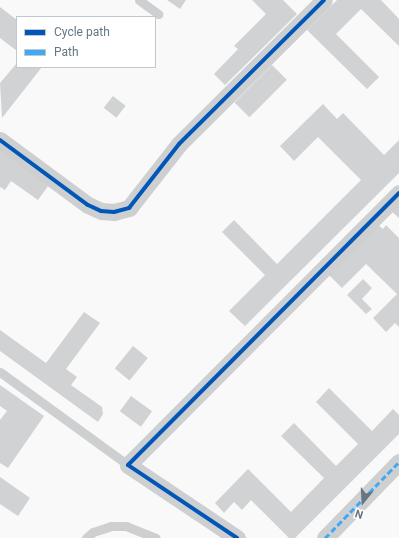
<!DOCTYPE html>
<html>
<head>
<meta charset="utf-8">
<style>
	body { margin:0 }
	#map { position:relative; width:399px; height:538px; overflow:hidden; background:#f9f9f9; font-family:Roboto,sans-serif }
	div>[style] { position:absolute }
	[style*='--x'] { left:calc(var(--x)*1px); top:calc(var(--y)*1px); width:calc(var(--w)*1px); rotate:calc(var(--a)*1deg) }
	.building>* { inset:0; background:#d0d2d3; transform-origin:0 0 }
	.service>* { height:9px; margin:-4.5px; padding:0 4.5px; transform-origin:4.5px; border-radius:4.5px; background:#cecfd0 }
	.minor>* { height:17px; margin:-8.5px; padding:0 8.5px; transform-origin:8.5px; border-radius:8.5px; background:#cecfd0 }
	.quiet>* { height:3px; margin-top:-1.5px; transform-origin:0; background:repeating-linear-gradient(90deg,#3fa9f5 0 6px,transparent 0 9px) }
	.cycleway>* { height:4px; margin:-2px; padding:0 2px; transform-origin:2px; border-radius:2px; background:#0057b8 }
	span { translate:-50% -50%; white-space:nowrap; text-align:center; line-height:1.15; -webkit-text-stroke:4px #fff; paint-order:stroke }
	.legend { position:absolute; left:16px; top:16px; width:140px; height:52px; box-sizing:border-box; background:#fff; border:1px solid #c1c8cd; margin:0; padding:5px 7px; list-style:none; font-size:12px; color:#657683 }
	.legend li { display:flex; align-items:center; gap:8px; height:20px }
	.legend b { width:20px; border:1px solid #c1c8cd }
	.north { position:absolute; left:343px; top:482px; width:40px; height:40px; -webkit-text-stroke:3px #fff; paint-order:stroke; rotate:198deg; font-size:11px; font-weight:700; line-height:16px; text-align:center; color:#657683 }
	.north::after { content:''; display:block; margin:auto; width:14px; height:18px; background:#657683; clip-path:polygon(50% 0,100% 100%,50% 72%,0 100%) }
</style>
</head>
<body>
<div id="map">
	<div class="building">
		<i style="clip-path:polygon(167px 0,186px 0,180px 9px)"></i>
		<i style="clip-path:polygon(252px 0,283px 0,297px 14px,225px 85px,214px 74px,238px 49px,234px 46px,266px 14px)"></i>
		<i style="clip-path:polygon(337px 0,381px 0,399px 19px,399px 46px,361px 9px,336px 34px,379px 77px,367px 89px,307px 30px)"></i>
		<i style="clip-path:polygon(0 7px,17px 20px,17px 51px,0 38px)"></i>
		<i style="clip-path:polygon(17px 63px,17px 67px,42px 67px,2px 118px,0 83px)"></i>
		<i style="left:272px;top:65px;width:21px;height:53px;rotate:45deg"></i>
		<i style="left:113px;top:96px;width:16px;height:15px;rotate:38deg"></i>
		<i style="clip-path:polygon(323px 104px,337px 119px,343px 113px,384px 155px,399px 140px,399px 173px,245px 326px,229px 311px,265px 275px,222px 232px,234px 220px,277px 264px,361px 180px,318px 137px,294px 161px,280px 146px)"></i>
		<i style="clip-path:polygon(0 145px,51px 182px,38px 200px,11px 181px,5px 190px,0 187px)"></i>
		<i style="clip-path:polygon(399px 201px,399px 218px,390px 210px)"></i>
		<i style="clip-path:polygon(377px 224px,383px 229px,386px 225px,399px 238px,399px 327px,395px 323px,386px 332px,373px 318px,397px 294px,366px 264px,342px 288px,327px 273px)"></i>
		<i style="clip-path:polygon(363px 279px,372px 288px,362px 299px,372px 309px,366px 314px,347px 295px)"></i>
		<i style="clip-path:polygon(84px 312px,100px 323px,66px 369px,77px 377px,71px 385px,102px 407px,103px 414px,98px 422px,0 351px,0 330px,46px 363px)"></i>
		<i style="left:133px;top:346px;width:19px;height:29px;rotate:39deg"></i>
		<i style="clip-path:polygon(0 385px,44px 416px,8px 468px,0 463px,0 420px,7px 411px,0 406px)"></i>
		<i style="clip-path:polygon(329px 388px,372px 431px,393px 409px,399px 415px,399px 434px,295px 538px,289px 538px,251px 500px,242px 510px,234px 502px,224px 513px,215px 503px,248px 469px,291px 512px,324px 478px,281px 436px,294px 423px,336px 466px,358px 444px,316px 402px)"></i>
		<i style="left:131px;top:396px;width:26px;height:19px;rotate:36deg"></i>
		<i style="clip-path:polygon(0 477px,30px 498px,18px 516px,0 504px)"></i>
	</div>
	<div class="service">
		<i style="--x:139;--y:0;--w:24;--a:36"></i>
		<i style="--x:0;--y:372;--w:158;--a:36"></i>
		<i style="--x:86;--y:538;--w:9;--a:-41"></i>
		<i style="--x:93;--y:532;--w:19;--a:-18"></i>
		<i style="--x:111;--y:526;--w:15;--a:0"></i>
		<i style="--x:126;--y:526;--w:32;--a:22"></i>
	</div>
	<div class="minor">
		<i style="--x:0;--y:140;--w:109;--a:36.5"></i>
		<i style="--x:88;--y:205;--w:14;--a:25"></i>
		<i style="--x:101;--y:211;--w:13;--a:4"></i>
		<i style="--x:114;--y:212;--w:16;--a:-15"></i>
		<i style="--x:129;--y:208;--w:81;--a:-52"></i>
		<i style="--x:179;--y:144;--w:204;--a:-44.8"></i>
		<i style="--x:237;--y:538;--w:131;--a:-146.2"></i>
		<i style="--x:128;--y:465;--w:384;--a:-45.1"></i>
		<i style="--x:325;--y:538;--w:106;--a:-45.8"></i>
	</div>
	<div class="quiet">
		<i style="--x:325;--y:538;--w:106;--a:-45.8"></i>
	</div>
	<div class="cycleway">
		<i style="--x:0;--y:140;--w:109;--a:36.5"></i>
		<i style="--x:88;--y:205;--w:14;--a:25"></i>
		<i style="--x:101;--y:211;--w:13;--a:4"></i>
		<i style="--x:114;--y:212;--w:16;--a:-15"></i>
		<i style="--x:129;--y:208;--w:81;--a:-52"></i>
		<i style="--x:179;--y:144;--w:204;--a:-44.8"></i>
		<i style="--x:237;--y:538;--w:131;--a:-146.2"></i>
		<i style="--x:128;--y:465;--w:384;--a:-45.1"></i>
	</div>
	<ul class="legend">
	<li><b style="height:5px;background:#0057b8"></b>Cycle path</li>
	<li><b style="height:5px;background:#3fa9f5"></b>Path</li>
	</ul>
	<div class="north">N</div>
</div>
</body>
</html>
